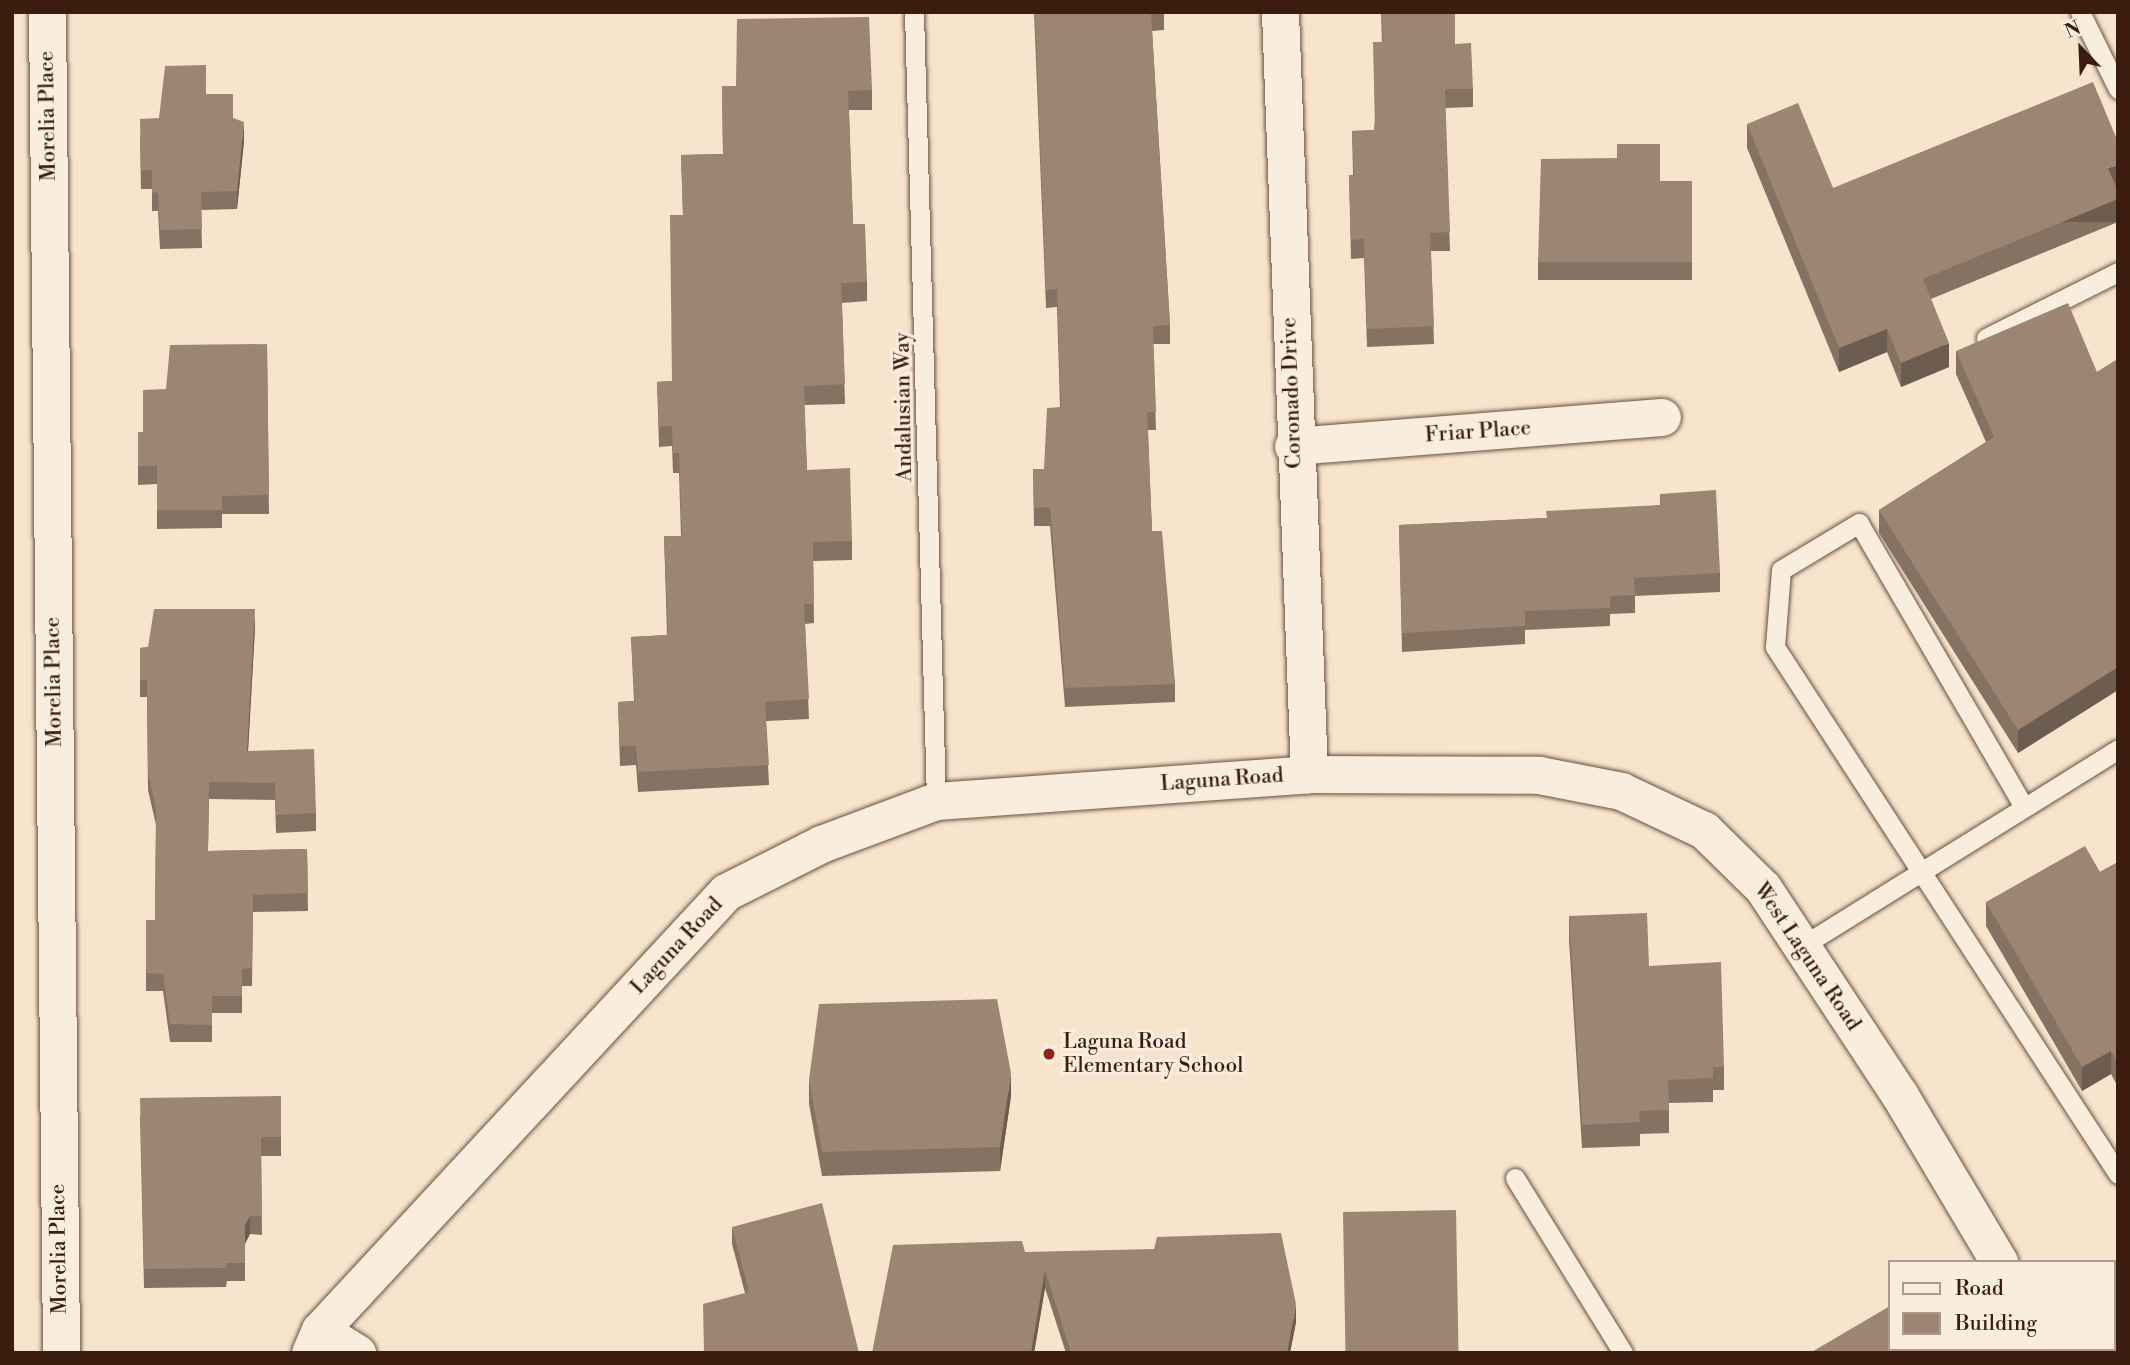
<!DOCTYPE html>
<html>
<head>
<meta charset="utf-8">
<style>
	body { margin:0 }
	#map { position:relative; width:2130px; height:1365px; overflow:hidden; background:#f6e5cc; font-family:"Libre Bodoni",serif }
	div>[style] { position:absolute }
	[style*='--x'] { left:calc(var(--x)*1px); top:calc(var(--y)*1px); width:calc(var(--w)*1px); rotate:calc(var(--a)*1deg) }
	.roads { filter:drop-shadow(0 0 2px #6a4f3f) drop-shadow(0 0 2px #6a4f3f) }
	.lane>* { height:19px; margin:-9.5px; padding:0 9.5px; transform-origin:9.5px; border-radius:9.5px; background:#f9eede }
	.street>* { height:37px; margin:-18.5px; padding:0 18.5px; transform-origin:18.5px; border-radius:18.5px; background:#f9eede }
	.wall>* { inset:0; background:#867262 }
	.shaded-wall>* { inset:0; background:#6d5d50; transform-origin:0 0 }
	.building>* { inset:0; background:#9c8572; transform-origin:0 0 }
	.dots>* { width:19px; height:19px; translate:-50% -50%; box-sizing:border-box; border:4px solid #f9eede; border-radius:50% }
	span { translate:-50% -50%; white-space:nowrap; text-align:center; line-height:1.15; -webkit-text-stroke:6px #f9eede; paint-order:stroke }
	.street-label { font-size:21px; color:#3b1d10 }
	.poi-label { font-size:21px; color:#3b1d10 }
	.left { translate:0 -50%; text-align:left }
	.frame { position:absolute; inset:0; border:14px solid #3b1d10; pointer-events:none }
	.legend { position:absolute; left:1888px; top:1260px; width:228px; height:91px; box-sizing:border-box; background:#f9eede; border:2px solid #ad9a8c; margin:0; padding:9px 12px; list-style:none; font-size:21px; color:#3b1d10 }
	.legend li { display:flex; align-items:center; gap:14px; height:35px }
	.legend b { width:35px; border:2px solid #ad9a8c }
	.north { position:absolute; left:2046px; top:14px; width:70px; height:70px; -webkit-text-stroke:5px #f9eede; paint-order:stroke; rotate:337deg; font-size:19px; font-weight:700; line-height:28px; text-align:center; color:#3b1d10 }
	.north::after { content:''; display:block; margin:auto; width:24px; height:32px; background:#3b1d10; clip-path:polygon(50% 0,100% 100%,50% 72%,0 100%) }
</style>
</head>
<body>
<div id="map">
	<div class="roads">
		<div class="lane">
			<i style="--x:914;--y:12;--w:789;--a:88.4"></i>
			<i style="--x:2080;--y:12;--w:86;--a:63.7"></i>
			<i style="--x:1986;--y:338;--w:148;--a:-26.6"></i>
			<i style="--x:2024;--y:807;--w:328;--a:-120.2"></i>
			<i style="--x:1859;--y:523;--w:91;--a:148.9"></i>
			<i style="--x:1781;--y:570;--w:77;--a:94.5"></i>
			<i style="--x:1775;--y:647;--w:629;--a:56.94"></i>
			<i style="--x:1802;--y:946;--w:372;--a:-31.9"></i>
			<i style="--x:1515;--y:1178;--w:206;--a:58.3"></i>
			<i style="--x:2114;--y:1332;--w:4;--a:-27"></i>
			<i style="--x:2077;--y:1353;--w:8;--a:-30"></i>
		</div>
		<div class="street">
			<i style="--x:47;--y:12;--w:1341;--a:89.4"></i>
			<i style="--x:1280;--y:12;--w:763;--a:87.82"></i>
			<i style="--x:1293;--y:446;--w:370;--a:-4.5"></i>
			<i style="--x:320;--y:1330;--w:44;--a:31.9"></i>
			<i style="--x:2047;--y:1349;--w:4;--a:76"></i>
			<i style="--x:310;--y:1353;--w:25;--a:-67"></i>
			<i style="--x:320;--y:1330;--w:597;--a:-47.17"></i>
			<i style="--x:726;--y:892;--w:106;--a:-26.8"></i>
			<i style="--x:821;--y:844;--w:123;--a:-20.5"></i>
			<i style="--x:936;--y:801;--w:374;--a:-4.1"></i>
			<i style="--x:1309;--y:774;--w:230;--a:0.2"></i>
			<i style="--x:1539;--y:775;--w:84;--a:11"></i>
			<i style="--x:1621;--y:791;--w:92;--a:25.2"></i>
			<i style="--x:1704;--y:830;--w:83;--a:44.5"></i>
			<i style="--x:1763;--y:888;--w:247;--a:56.6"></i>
			<i style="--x:1899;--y:1094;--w:196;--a:59.2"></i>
		</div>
	</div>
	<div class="wall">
		<i style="clip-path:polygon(1034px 12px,1164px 12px,1164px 30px,1152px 31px,1170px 325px,1170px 344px,1153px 344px,1156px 430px,1148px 430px,1152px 531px,1175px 684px,1175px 702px,1065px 707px,1050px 526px,1034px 526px,1033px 469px,1044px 469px,1060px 407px,1057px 307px,1046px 308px)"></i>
		<i style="clip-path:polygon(1381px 12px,1455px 12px,1455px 44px,1473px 89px,1473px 107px,1445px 108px,1450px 251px,1431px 251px,1434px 344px,1367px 347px,1364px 258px,1351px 259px,1349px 175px,1353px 175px,1352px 131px,1374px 130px,1382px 42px)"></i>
		<i style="clip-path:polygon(722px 86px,872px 90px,872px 110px,849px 110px,853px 224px,867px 282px,867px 301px,842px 303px,845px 404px,804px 405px,807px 470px,852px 541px,852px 560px,813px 561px,814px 623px,805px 624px,809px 719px,766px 721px,769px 785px,638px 792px,636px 765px,620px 766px,618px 702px,634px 701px,631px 637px,667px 635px,664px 536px,681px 536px,679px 473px,673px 473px,672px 446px,659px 447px,657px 382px,672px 381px,683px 215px,681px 155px,723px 154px)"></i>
		<i style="clip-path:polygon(206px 94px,233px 118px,244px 141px,237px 209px,201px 210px,202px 248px,160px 249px,158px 211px,152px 211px,152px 189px,141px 189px,140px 137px)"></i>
		<i style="clip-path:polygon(1747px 124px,1833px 188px,2117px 189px,2118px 191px,2118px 222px,1931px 299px,1949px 367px,1901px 387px,1887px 352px,1839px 372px,1747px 148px)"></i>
		<i style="clip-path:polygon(1660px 181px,1692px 181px,1692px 280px,1538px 280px,1538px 262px)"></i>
		<i style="clip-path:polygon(267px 344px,269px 514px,222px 514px,222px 528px,157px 529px,157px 484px,138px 485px,138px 432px,143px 432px,166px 389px)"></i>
		<i style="clip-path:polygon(1956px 351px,2097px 372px,2118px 359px,2118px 690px,2018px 753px,1879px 533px,1879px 510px,1986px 442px,1956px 374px)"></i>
		<i style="clip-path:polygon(1660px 494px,1720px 573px,1720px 592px,1635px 596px,1635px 613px,1610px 614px,1610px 626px,1525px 630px,1525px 644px,1402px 652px,1399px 525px,1546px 518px,1660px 505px)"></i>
		<i style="clip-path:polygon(255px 627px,248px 751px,316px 813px,316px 831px,276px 833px,275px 800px,209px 799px,208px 851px,307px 849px,308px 911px,253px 912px,252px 986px,242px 986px,242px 1013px,212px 1013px,212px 1042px,170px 1042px,163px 991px,146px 991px,146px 920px,155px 920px,156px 825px,148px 790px,147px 697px,140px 697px,140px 648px,148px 647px)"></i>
		<i style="clip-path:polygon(2118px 862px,2118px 1087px,2111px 1074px,2082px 1091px,1986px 926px,1986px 902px,2100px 872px)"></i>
		<i style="clip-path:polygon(1569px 916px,1649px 966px,1724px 1067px,1724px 1090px,1713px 1090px,1713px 1102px,1669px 1103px,1669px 1133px,1640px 1134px,1640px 1146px,1582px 1148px,1569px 940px)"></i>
		<i style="clip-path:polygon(809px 1080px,1011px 1096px,1000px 1171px,822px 1176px,809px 1104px)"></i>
		<i style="clip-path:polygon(281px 1096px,281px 1156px,261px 1156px,262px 1235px,250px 1234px,245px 1243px,245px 1281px,227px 1281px,226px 1287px,144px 1288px,140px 1116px)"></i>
		<i style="clip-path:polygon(732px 1227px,859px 1353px,745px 1293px,732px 1244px)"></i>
		<i style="clip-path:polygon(1025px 1252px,1296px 1322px,1290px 1353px,1066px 1353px,1045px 1288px,1034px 1353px,872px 1353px)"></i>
	</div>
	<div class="shaded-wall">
		<i style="clip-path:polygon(244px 122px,244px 141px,237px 209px,237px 191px)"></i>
		<i style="clip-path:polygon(2118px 165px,2118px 188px,2108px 192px,2108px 168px)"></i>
		<i style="left:2118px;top:199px;width:23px;height:211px;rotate:90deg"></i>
		<i style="clip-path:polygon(1887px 329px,1887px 352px,1839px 372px,1839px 348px)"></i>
		<i style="clip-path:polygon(1949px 343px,1949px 367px,1901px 387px,1901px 363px)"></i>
		<i style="clip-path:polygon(255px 609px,255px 627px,247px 769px,247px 751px)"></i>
		<i style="clip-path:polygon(2118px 667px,2118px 690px,2018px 753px,2018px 730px)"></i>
		<i style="clip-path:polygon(2111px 1051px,2111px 1074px,2082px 1091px,2082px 1067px)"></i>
		<i style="clip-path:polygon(1011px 1073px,1011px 1096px,1000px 1171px,1000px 1147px)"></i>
		<i style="clip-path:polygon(250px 1216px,250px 1234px,245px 1244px,245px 1225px)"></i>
		<i style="clip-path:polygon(1045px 1270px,1045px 1288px,1034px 1353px,1031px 1353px)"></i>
		<i style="clip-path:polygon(1296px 1304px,1296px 1322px,1290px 1353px,1287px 1353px)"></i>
	</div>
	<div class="building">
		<i style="clip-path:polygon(1035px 12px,1162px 12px,1151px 13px,1170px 325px,1153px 326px,1156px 412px,1147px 412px,1152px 531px,1162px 531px,1175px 684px,1065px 688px,1050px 507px,1034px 508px,1033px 469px,1044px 469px,1047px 408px,1061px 407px,1057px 289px,1046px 290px)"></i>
		<i style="clip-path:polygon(1382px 12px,1455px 12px,1455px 44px,1471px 43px,1473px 89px,1445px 89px,1450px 232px,1430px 233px,1434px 326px,1367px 329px,1364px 239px,1351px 240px,1349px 175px,1354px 175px,1352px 131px,1375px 130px,1373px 42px,1383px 42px)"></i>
		<i style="clip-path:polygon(869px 17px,872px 90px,848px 91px,853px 224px,865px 224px,867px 282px,841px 283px,845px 384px,804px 386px,807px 470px,850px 468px,852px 541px,813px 542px,814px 604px,804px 604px,809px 699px,765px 702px,769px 765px,638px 772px,636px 746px,620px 746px,618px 702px,635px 701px,631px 637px,668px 635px,664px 536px,682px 536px,679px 453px,673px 453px,672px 426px,659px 427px,657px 382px,672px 381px,670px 215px,683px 215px,681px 155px,723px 154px,722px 86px,736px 86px,737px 19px)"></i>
		<i style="clip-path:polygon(206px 65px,206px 94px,233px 94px,233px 118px,244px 122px,237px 191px,201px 192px,202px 229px,160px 230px,158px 192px,152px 193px,152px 170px,141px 171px,140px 119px,159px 118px,165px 66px)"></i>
		<i style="clip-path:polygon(2093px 82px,2118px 142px,2118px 165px,2108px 168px,2118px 191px,2118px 199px,1923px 279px,1949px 343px,1901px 363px,1887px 329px,1839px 348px,1747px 124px,1798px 103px,1833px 188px)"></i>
		<i style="clip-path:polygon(1617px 144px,1660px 144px,1660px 181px,1692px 181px,1692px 262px,1538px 262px,1541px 159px,1617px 158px)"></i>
		<i style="clip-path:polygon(2068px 303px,2097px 372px,2118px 359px,2118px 667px,2018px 730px,1879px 510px,1994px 437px,1956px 351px)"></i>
		<i style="clip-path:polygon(267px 344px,269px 495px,222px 496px,222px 510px,157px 510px,157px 466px,138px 466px,138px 432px,143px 432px,143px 390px,166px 389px,170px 345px)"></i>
		<i style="clip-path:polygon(1716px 490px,1720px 573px,1634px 578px,1635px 595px,1610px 596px,1610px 608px,1525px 611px,1525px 626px,1402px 633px,1399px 525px,1547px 518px,1546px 511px,1661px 505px,1660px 494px)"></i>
		<i style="clip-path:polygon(154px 609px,255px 609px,247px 751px,314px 749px,316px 813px,276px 815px,275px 783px,209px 782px,208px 851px,307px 849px,308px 893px,253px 895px,252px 968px,242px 969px,242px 996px,212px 996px,212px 1025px,170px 1024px,163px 974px,146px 973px,146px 920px,155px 920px,156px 809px,148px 773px,147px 680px,140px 680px,140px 648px,148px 647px)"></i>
		<i style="clip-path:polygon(2085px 846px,2100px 872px,2118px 862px,2118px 1063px,2111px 1051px,2082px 1067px,1986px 902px)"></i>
		<i style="clip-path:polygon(1647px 913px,1649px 966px,1721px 962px,1724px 1067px,1713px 1067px,1713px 1078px,1668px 1080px,1669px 1110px,1639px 1111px,1640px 1122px,1582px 1125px,1569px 916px)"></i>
		<i style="clip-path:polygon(997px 999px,1011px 1073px,1000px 1147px,822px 1152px,809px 1080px,819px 1004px)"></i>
		<i style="clip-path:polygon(281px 1096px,281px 1137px,261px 1137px,262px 1216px,250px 1216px,245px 1225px,245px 1263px,227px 1263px,226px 1268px,144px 1269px,140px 1098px)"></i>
		<i style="clip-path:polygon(822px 1203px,859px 1353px,704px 1353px,703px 1304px,749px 1292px,732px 1227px)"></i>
		<i style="left:1456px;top:1210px;width:143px;height:113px;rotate:89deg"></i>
		<i style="clip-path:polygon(1281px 1233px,1296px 1304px,1287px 1353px,1071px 1353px,1045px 1270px,1031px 1353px,872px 1353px,893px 1245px,1022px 1241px,1025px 1252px,1154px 1249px,1157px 1237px)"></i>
		<i style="clip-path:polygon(1890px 1306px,1890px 1349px,1939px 1349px,1942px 1353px,1810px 1353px)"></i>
	</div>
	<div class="dots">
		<i style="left:1049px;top:1054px;background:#8f2418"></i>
	</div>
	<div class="street-label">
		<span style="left:48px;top:116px;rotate:-91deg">Morelia Place</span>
		<span style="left:1292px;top:393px;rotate:-92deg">Coronado Drive</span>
		<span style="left:904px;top:407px;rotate:-91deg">Andalusian Way</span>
		<span style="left:1478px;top:432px;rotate:-4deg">Friar Place</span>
		<span style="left:54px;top:682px;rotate:-91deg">Morelia Place</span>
		<span style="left:1222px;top:780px;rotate:-4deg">Laguna Road</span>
		<span style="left:677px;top:946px;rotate:-47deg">Laguna Road</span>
		<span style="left:1807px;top:957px;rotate:56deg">West Laguna Road</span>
		<span style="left:59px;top:1249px;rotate:-91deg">Morelia Place</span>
	</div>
	<div class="poi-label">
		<span class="left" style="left:1063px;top:1054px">Laguna Road<br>Elementary School</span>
	</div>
	<div class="frame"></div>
	<ul class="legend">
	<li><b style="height:9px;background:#f9eede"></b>Road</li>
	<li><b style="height:19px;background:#9c8572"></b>Building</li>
	</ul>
	<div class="north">N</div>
</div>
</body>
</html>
